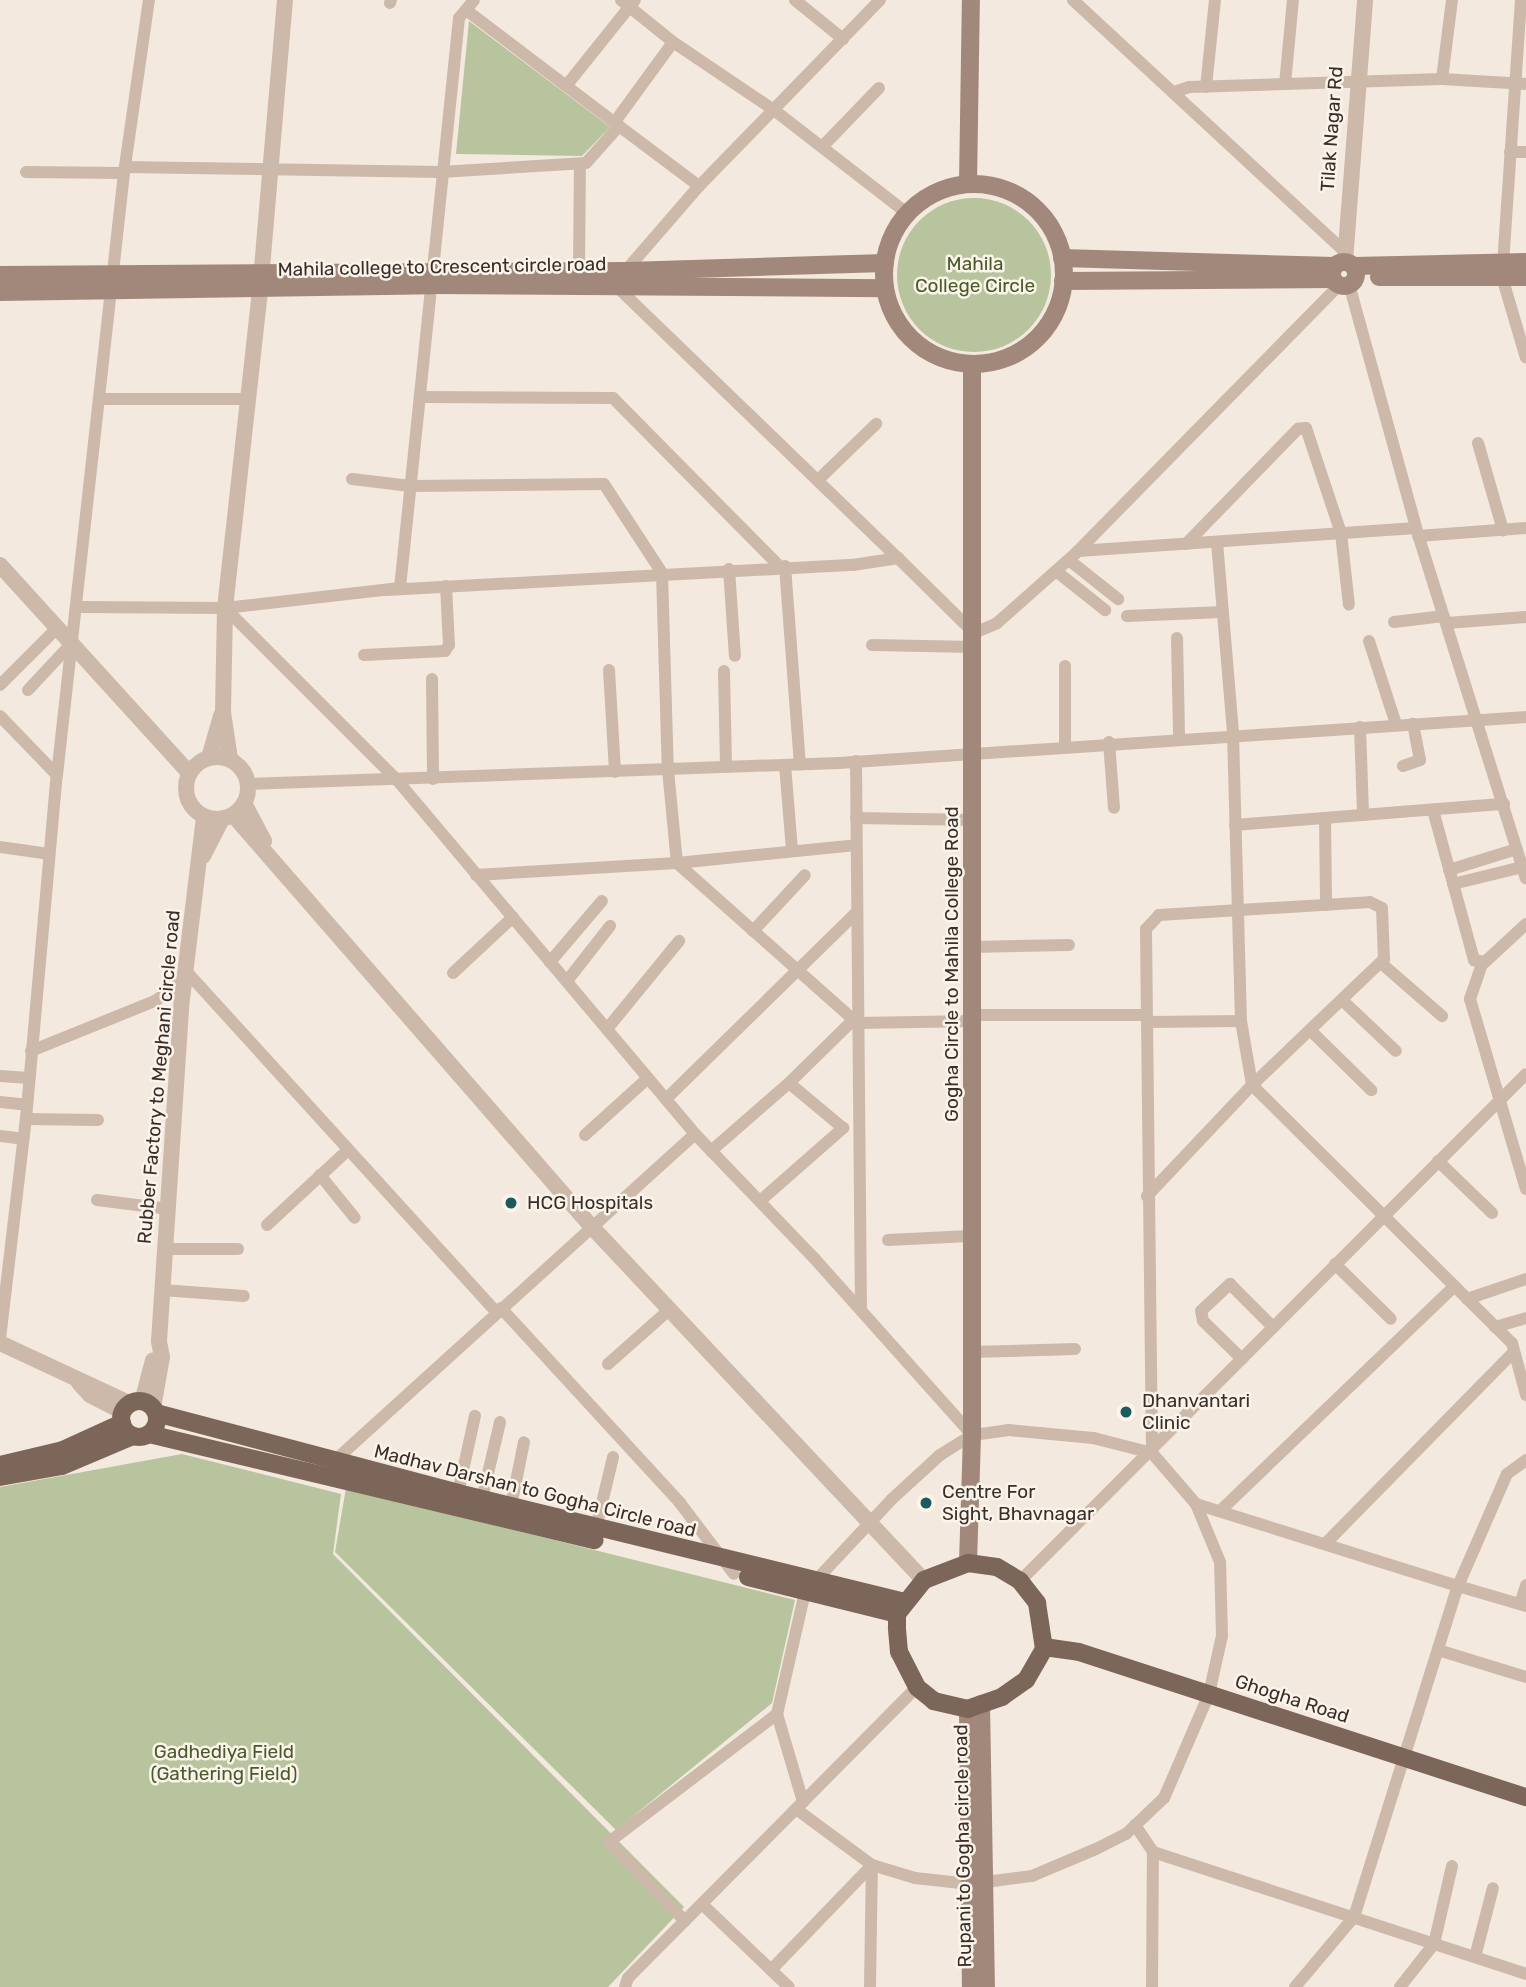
<!DOCTYPE html>
<html>
<head>
<meta charset="utf-8">
<style>
	body { margin:0 }
	#map { position:relative; width:1526px; height:1987px; overflow:hidden; background:#f4e9de; font-family:Rubik,sans-serif }
	div>[style] { position:absolute }
	[style*='--x'] { left:calc(var(--x)*1px); top:calc(var(--y)*1px); width:calc(var(--w)*1px); rotate:calc(var(--a)*1deg) }
	.green>* { inset:0; background:#b7c49d }
	.round { border-radius:50% }
	.minor>* { height:12px; margin:-6px; padding:0 6px; transform-origin:6px; border-radius:6px; background:#cdb9a9 }
	.tertiary>* { height:16px; margin:-8px; padding:0 8px; transform-origin:8px; border-radius:8px; background:#cdb9a9 }
	.tertiary>.ring { margin:-8px; padding:0; box-sizing:content-box; background:none; border:16px solid #cdb9a9; border-radius:50% }
	.secondary>* { height:18px; margin:-9px; padding:0 9px; transform-origin:9px; border-radius:9px; background:#a1887a }
	.secondary>.ring { margin:-9px; padding:0; box-sizing:content-box; background:none; border:18px solid #a1887a; border-radius:50% }
	.primary>* { height:18px; margin:-9px; padding:0 9px; transform-origin:9px; border-radius:9px; background:#7c6559 }
	.primary>.ring { margin:-9px; padding:0; box-sizing:content-box; background:none; border:18px solid #7c6559; border-radius:50% }
	.dots>* { width:19px; height:19px; translate:-50% -50%; box-sizing:border-box; border:4px solid #fbf4eb; border-radius:50% }
	span { translate:-50% -50%; white-space:nowrap; text-align:center; line-height:1.15; -webkit-text-stroke:5px #fbf4eb; paint-order:stroke }
	.street-label { font-size:19px; color:#3a2e29 }
	.park-label { font-size:19px; color:#495a2b }
	.poi-label { font-size:19px; color:#3a2e29 }
	.left { translate:0 -50%; text-align:left }
</style>
</head>
<body>
<div id="map">
	<div class="green">
		<i style="clip-path:polygon(469px 21px,610px 127px,582px 156px,456px 154px)"></i>
		<i class="round" style="left:897px;top:198px;width:154px;height:154px"></i>
		<i style="clip-path:polygon(182px 1454px,341px 1494px,333px 1554px,684px 1907px,608px 1987px,0 1987px,0 1487px)"></i>
		<i style="clip-path:polygon(346px 1488px,795px 1600px,772px 1703px,616px 1830px,335px 1552px)"></i>
	</div>
	<div class="minor">
		<i style="--x:621;--y:0;--w:67;--a:38.9"></i>
		<i style="--x:673;--y:42;--w:122;--a:34"></i>
		<i style="--x:774;--y:110;--w:168;--a:37.8"></i>
		<i style="--x:795;--y:0;--w:62;--a:39.1"></i>
		<i style="--x:880;--y:0;--w:260;--a:134.2"></i>
		<i style="--x:699;--y:186;--w:130;--a:130.9"></i>
		<i style="--x:614;--y:284;--w:395;--a:44"></i>
		<i style="--x:1073;--y:0;--w:371;--a:42.8"></i>
		<i style="--x:1521;--y:0;--w:278;--a:93.9"></i>
		<i style="--x:1502;--y:277;--w:84;--a:73.5"></i>
		<i style="--x:390;--y:3;--w:3;--a:-72"></i>
		<i style="--x:1442;--y:79;--w:80;--a:-82.8"></i>
		<i style="--x:1285;--y:84;--w:84;--a:-84.6"></i>
		<i style="--x:566;--y:86;--w:110;--a:-51.3"></i>
		<i style="--x:1206;--y:87;--w:87;--a:-84.1"></i>
		<i style="--x:1174;--y:92;--w:16;--a:-18"></i>
		<i style="--x:1189;--y:87;--w:253;--a:-1.8"></i>
		<i style="--x:1442;--y:79;--w:84;--a:3.4"></i>
		<i style="--x:614;--y:123;--w:100;--a:-53.9"></i>
		<i style="--x:619;--y:126;--w:100;--a:36.9"></i>
		<i style="--x:822;--y:147;--w:82;--a:-46"></i>
		<i style="--x:1510;--y:152;--w:16;--a:0"></i>
		<i style="--x:125;--y:167;--w:316;--a:0.9"></i>
		<i style="--x:441;--y:172;--w:145;--a:-3.6"></i>
		<i style="--x:586;--y:163;--w:50;--a:-48.3"></i>
		<i style="--x:619;--y:126;--w:192;--a:-142.8"></i>
		<i style="--x:26;--y:172;--w:98;--a:0.6"></i>
		<i style="--x:579;--y:271;--w:107;--a:-89.5"></i>
		<i style="--x:1349;--y:284;--w:253;--a:74.6"></i>
		<i style="--x:1416;--y:528;--w:367;--a:72.6"></i>
		<i style="--x:421;--y:397;--w:192;--a:0.3"></i>
		<i style="--x:613;--y:398;--w:236;--a:45.3"></i>
		<i style="--x:100;--y:399;--w:148;--a:0"></i>
		<i style="--x:1478;--y:443;--w:91;--a:74"></i>
		<i style="--x:352;--y:479;--w:59;--a:6.8"></i>
		<i style="--x:411;--y:486;--w:193;--a:-0.6"></i>
		<i style="--x:604;--y:484;--w:106;--a:56.9"></i>
		<i style="--x:662;--y:573;--w:197;--a:88.3"></i>
		<i style="--x:668;--y:770;--w:93;--a:84.5"></i>
		<i style="--x:677;--y:863;--w:241;--a:41.6"></i>
		<i style="--x:857;--y:1023;--w:116;--a:-1"></i>
		<i style="--x:818;--y:480;--w:81;--a:-44"></i>
		<i style="--x:1418;--y:536;--w:108;--a:-4.2"></i>
		<i style="--x:1217;--y:542;--w:193;--a:85.2"></i>
		<i style="--x:1233;--y:734;--w:287;--a:88.4"></i>
		<i style="--x:1186;--y:544;--w:161;--a:-45.8"></i>
		<i style="--x:1298;--y:429;--w:8;--a:-7"></i>
		<i style="--x:1306;--y:428;--w:111;--a:71.6"></i>
		<i style="--x:1341;--y:533;--w:72;--a:83.7"></i>
		<i style="--x:1078;--y:551;--w:339;--a:-3.9"></i>
		<i style="--x:1069;--y:560;--w:63;--a:38.5"></i>
		<i style="--x:785;--y:566;--w:199;--a:85.7"></i>
		<i style="--x:729;--y:569;--w:87;--a:86.1"></i>
		<i style="--x:1056;--y:571;--w:63;--a:38.5"></i>
		<i style="--x:386;--y:590;--w:468;--a:-3.1"></i>
		<i style="--x:853;--y:565;--w:46;--a:-8.8"></i>
		<i style="--x:898;--y:558;--w:107;--a:44.6"></i>
		<i style="--x:974;--y:633;--w:25;--a:-23"></i>
		<i style="--x:997;--y:623;--w:104;--a:-41.5"></i>
		<i style="--x:1075;--y:554;--w:378;--a:-45.5"></i>
		<i style="--x:78;--y:607;--w:147;--a:0.4"></i>
		<i style="--x:225;--y:608;--w:176;--a:-6.5"></i>
		<i style="--x:400;--y:588;--w:573;--a:-84.09"></i>
		<i style="--x:459;--y:18;--w:23;--a:-50"></i>
		<i style="--x:225;--y:608;--w:243;--a:45"></i>
		<i style="--x:397;--y:780;--w:463;--a:49.9"></i>
		<i style="--x:695;--y:1134;--w:172;--a:46.2"></i>
		<i style="--x:814;--y:1258;--w:237;--a:48.2"></i>
		<i style="--x:1127;--y:616;--w:96;--a:-2.4"></i>
		<i style="--x:1394;--y:622;--w:50;--a:-6.8"></i>
		<i style="--x:1447;--y:623;--w:79;--a:-4.3"></i>
		<i style="--x:1177;--y:638;--w:99;--a:88.8"></i>
		<i style="--x:1369;--y:641;--w:87;--a:72"></i>
		<i style="--x:872;--y:645;--w:102;--a:1.1"></i>
		<i style="--x:364;--y:655;--w:81;--a:-2.8"></i>
		<i style="--x:445;--y:651;--w:7;--a:-56"></i>
		<i style="--x:449;--y:645;--w:59;--a:-92.9"></i>
		<i style="--x:609;--y:670;--w:102;--a:86.6"></i>
		<i style="--x:724;--y:671;--w:96;--a:88.8"></i>
		<i style="--x:432;--y:679;--w:100;--a:89.4"></i>
		<i style="--x:0;--y:685;--w:81;--a:-45"></i>
		<i style="--x:28;--y:690;--w:63;--a:-46.9"></i>
		<i style="--x:0;--y:716;--w:82;--a:46"></i>
		<i style="--x:57;--y:775;--w:606;--a:-83.65"></i>
		<i style="--x:124;--y:173;--w:175;--a:-81.8"></i>
		<i style="--x:1360;--y:727;--w:88;--a:88"></i>
		<i style="--x:1109;--y:742;--w:66;--a:85.7"></i>
		<i style="--x:1065;--y:745;--w:79;--a:-90"></i>
		<i style="--x:856;--y:761;--w:549;--a:89.48"></i>
		<i style="--x:785;--y:765;--w:86;--a:85.3"></i>
		<i style="--x:1403;--y:766;--w:18;--a:-19"></i>
		<i style="--x:1420;--y:760;--w:37;--a:-101"></i>
		<i style="--x:248;--y:784;--w:591;--a:-2.04"></i>
		<i style="--x:839;--y:763;--w:689;--a:-3.83"></i>
		<i style="--x:1433;--y:810;--w:156;--a:74.7"></i>
		<i style="--x:1474;--y:960;--w:11;--a:10"></i>
		<i style="--x:1485;--y:962;--w:56;--a:-42.8"></i>
		<i style="--x:856;--y:818;--w:118;--a:1"></i>
		<i style="--x:1325;--y:818;--w:87;--a:89.3"></i>
		<i style="--x:1235;--y:825;--w:270;--a:-4.5"></i>
		<i style="--x:0;--y:847;--w:49;--a:8.1"></i>
		<i style="--x:1449;--y:870;--w:71;--a:-17.2"></i>
		<i style="--x:476;--y:875;--w:201;--a:-3.4"></i>
		<i style="--x:677;--y:863;--w:180;--a:-5.7"></i>
		<i style="--x:1453;--y:884;--w:72;--a:-13.7"></i>
		<i style="--x:753;--y:931;--w:76;--a:-47.1"></i>
		<i style="--x:973;--y:947;--w:96;--a:-1.2"></i>
		<i style="--x:550;--y:962;--w:80;--a:-49.6"></i>
		<i style="--x:1381;--y:963;--w:81;--a:41"></i>
		<i style="--x:1482;--y:964;--w:37;--a:109"></i>
		<i style="--x:1470;--y:999;--w:198;--a:73.6"></i>
		<i style="--x:186;--y:971;--w:461;--a:47.7"></i>
		<i style="--x:453;--y:973;--w:82;--a:-43"></i>
		<i style="--x:567;--y:981;--w:70;--a:-52"></i>
		<i style="--x:1342;--y:1000;--w:74;--a:43.4"></i>
		<i style="--x:973;--y:1015;--w:173;--a:0"></i>
		<i style="--x:1147;--y:1022;--w:94;--a:-0.6"></i>
		<i style="--x:1241;--y:1021;--w:65;--a:80.2"></i>
		<i style="--x:1252;--y:1085;--w:153;--a:133.4"></i>
		<i style="--x:607;--y:1029;--w:114;--a:-50.7"></i>
		<i style="--x:1310;--y:1030;--w:86;--a:44.5"></i>
		<i style="--x:31;--y:1051;--w:134;--a:-22"></i>
		<i style="--x:155;--y:1001;--w:37;--a:-35"></i>
		<i style="--x:0;--y:1076;--w:29;--a:4"></i>
		<i style="--x:666;--y:1099;--w:266;--a:-44.4"></i>
		<i style="--x:0;--y:1102;--w:27;--a:6"></i>
		<i style="--x:26;--y:1119;--w:72;--a:0.8"></i>
		<i style="--x:585;--y:1135;--w:85;--a:-42.1"></i>
		<i style="--x:0;--y:1136;--w:23;--a:7"></i>
		<i style="--x:711;--y:1151;--w:103;--a:-41.1"></i>
		<i style="--x:789;--y:1083;--w:90;--a:-44.5"></i>
		<i style="--x:1438;--y:1161;--w:75;--a:43.9"></i>
		<i style="--x:320;--y:1175;--w:55;--a:50.9"></i>
		<i style="--x:97;--y:1200;--w:72;--a:7.2"></i>
		<i style="--x:760;--y:1201;--w:111;--a:-41.3"></i>
		<i style="--x:843;--y:1128;--w:70;--a:-140.2"></i>
		<i style="--x:267;--y:1225;--w:110;--a:-42.8"></i>
		<i style="--x:888;--y:1240;--w:82;--a:-2.8"></i>
		<i style="--x:165;--y:1249;--w:73;--a:0"></i>
		<i style="--x:1335;--y:1264;--w:78;--a:44.5"></i>
		<i style="--x:162;--y:1290;--w:82;--a:4.2"></i>
		<i style="--x:1467;--y:1299;--w:62;--a:-18.7"></i>
		<i style="--x:501;--y:1308;--w:265;--a:47.4"></i>
		<i style="--x:680;--y:1503;--w:89;--a:52.7"></i>
		<i style="--x:1495;--y:1327;--w:32;--a:-16"></i>
		<i style="--x:0;--y:1339;--w:222;--a:-83.3"></i>
		<i style="--x:26;--y:1119;--w:345;--a:-84.9"></i>
		<i style="--x:972;--y:1352;--w:103;--a:-1.7"></i>
		<i style="--x:1242;--y:1359;--w:54;--a:-135.7"></i>
		<i style="--x:1203;--y:1321;--w:10;--a:-101"></i>
		<i style="--x:1201;--y:1311;--w:40;--a:-43"></i>
		<i style="--x:1230;--y:1284;--w:61;--a:45"></i>
		<i style="--x:608;--y:1364;--w:83;--a:-41.6"></i>
		<i style="--x:1152;--y:1453;--w:524;--a:-90.66"></i>
		<i style="--x:1146;--y:929;--w:19;--a:-47"></i>
		<i style="--x:1159;--y:915;--w:211;--a:-3.5"></i>
		<i style="--x:1370;--y:902;--w:13;--a:27"></i>
		<i style="--x:1382;--y:908;--w:51;--a:87.8"></i>
		<i style="--x:1384;--y:959;--w:182;--a:136.3"></i>
		<i style="--x:1252;--y:1085;--w:366;--a:44.8"></i>
		<i style="--x:1512;--y:1343;--w:54;--a:74.9"></i>
		<i style="--x:331;--y:1464;--w:491;--a:-42.2"></i>
		<i style="--x:458;--y:1493;--w:79;--a:-77.6"></i>
		<i style="--x:482;--y:1499;--w:79;--a:-76.8"></i>
		<i style="--x:1196;--y:1504;--w:275;--a:17.4"></i>
		<i style="--x:1458;--y:1586;--w:122;--a:-66.4"></i>
		<i style="--x:1507;--y:1474;--w:24;--a:-36"></i>
		<i style="--x:511;--y:1506;--w:65;--a:-78.5"></i>
		<i style="--x:1220;--y:1511;--w:325;--a:-43.8"></i>
		<i style="--x:596;--y:1528;--w:73;--a:-76.5"></i>
		<i style="--x:1326;--y:1543;--w:268;--a:-45.5"></i>
		<i style="--x:1020;--y:1581;--w:716;--a:-45.06"></i>
		<i style="--x:1520;--y:1604;--w:20;--a:-72"></i>
		<i style="--x:1438;--y:1650;--w:92;--a:17.1"></i>
		<i style="--x:796;--y:1809;--w:94;--a:36.4"></i>
		<i style="--x:872;--y:1865;--w:45;--a:16.8"></i>
		<i style="--x:915;--y:1878;--w:55;--a:6.2"></i>
		<i style="--x:970;--y:1884;--w:63;--a:-7.4"></i>
		<i style="--x:1032;--y:1876;--w:69;--a:-22.9"></i>
		<i style="--x:1096;--y:1849;--w:34;--a:-27"></i>
		<i style="--x:1126;--y:1834;--w:52;--a:-43.5"></i>
		<i style="--x:1164;--y:1798;--w:113;--a:-66.6"></i>
		<i style="--x:1209;--y:1694;--w:59;--a:-77.4"></i>
		<i style="--x:1222;--y:1636;--w:74;--a:-91.5"></i>
		<i style="--x:1220;--y:1562;--w:63;--a:-112.5"></i>
		<i style="--x:1196;--y:1504;--w:67;--a:-130.8"></i>
		<i style="--x:1152;--y:1453;--w:61;--a:-165.7"></i>
		<i style="--x:1093;--y:1438;--w:84;--a:-174.6"></i>
		<i style="--x:1009;--y:1430;--w:37;--a:172"></i>
		<i style="--x:972;--y:1435;--w:38;--a:148"></i>
		<i style="--x:940;--y:1455;--w:65;--a:137.5"></i>
		<i style="--x:892;--y:1499;--w:127;--a:133.1"></i>
		<i style="--x:805;--y:1592;--w:125;--a:102.9"></i>
		<i style="--x:777;--y:1714;--w:92;--a:73.5"></i>
		<i style="--x:1135;--y:1825;--w:32;--a:56"></i>
		<i style="--x:1153;--y:1852;--w:392;--a:18.1"></i>
		<i style="--x:702;--y:1904;--w:120;--a:43.7"></i>
		<i style="--x:685;--y:1921;--w:110;--a:-133.9"></i>
		<i style="--x:609;--y:1842;--w:211;--a:-37.3"></i>
		<i style="--x:1475;--y:1957;--w:71;--a:-75.4"></i>
		<i style="--x:771;--y:1970;--w:146;--a:-46.1"></i>
		<i style="--x:625;--y:1987;--w:9;--a:-72"></i>
		<i style="--x:628;--y:1978;--w:410;--a:-45.2"></i>
		<i style="--x:870;--y:1987;--w:122;--a:-89.1"></i>
		<i style="--x:1152;--y:1987;--w:135;--a:-89.6"></i>
		<i style="--x:1295;--y:1987;--w:92;--a:-49.9"></i>
		<i style="--x:1354;--y:1917;--w:347;--a:-72.6"></i>
		<i style="--x:1458;--y:1586;--w:71;--a:16.4"></i>
		<i style="--x:1400;--y:1987;--w:55;--a:-51.7"></i>
		<i style="--x:1434;--y:1944;--w:80;--a:-77"></i>
	</div>
	<div class="tertiary">
		<i style="--x:1345;--y:261;--w:262;--a:-85.6"></i>
		<i style="--x:0;--y:565;--w:281;--a:47.7"></i>
		<i class="ring" style="left:186px;top:757px;width:46px;height:46px"></i>
		<i style="--x:209;--y:758;--w:44;--a:-74.1"></i>
		<i style="--x:230;--y:759;--w:48;--a:-98.5"></i>
		<i style="--x:223;--y:712;--w:104;--a:-88.9"></i>
		<i style="--x:225;--y:608;--w:319;--a:-83.7"></i>
		<i style="--x:260;--y:291;--w:292;--a:-85.1"></i>
		<i style="--x:244;--y:803;--w:43;--a:62.2"></i>
		<i style="--x:233;--y:815;--w:545;--a:48.94"></i>
		<i style="--x:591;--y:1226;--w:486;--a:46.8"></i>
		<i style="--x:203;--y:856;--w:42;--a:-62.8"></i>
		<i style="--x:0;--y:1343;--w:145;--a:25"></i>
		<i style="--x:79;--y:1383;--w:16;--a:47"></i>
		<i style="--x:90;--y:1395;--w:37;--a:27"></i>
		<i style="--x:142;--y:1402;--w:43;--a:-75.3"></i>
		<i style="--x:153;--y:1408;--w:52;--a:-80"></i>
		<i style="--x:162;--y:1357;--w:16;--a:-101"></i>
		<i style="--x:159;--y:1341;--w:343;--a:-86.2"></i>
		<i style="--x:182;--y:999;--w:183;--a:-83.1"></i>
	</div>
	<div class="secondary">
		<i style="--x:968;--y:184;--w:184;--a:-89.1"></i>
		<i class="ring" style="left:884px;top:184px;width:162px;height:162px"></i>
		<i style="--x:1062;--y:258;--w:273;--a:1.7"></i>
		<i class="ring" style="left:1332px;top:262px;width:6px;height:6px"></i>
		<i style="--x:1354;--y:266;--w:172;--a:-1.3"></i>
		<i style="--x:0;--y:275;--w:627;--a:-0.37"></i>
		<i style="--x:627;--y:271;--w:258;--a:-1.8"></i>
		<i style="--x:1379;--y:277;--w:147;--a:0"></i>
		<i style="--x:1063;--y:281;--w:270;--a:-0.4"></i>
		<i style="--x:0;--y:292;--w:433;--a:-0.9"></i>
		<i style="--x:433;--y:285;--w:452;--a:0.4"></i>
		<i style="--x:968;--y:1563;--w:128;--a:-88.2"></i>
		<i style="--x:972;--y:1435;--w:1070;--a:-90"></i>
		<i style="--x:981;--y:1704;--w:283;--a:89"></i>
		<i style="--x:968;--y:1709;--w:278;--a:89.4"></i>
	</div>
	<div class="primary">
		<i class="ring" style="left:121px;top:1401px;width:18px;height:18px"></i>
		<i style="--x:156;--y:1413;--w:312;--a:14.8"></i>
		<i style="--x:458;--y:1493;--w:460;--a:13.7"></i>
		<i style="--x:149;--y:1434;--w:458;--a:13.4"></i>
		<i style="--x:0;--y:1465;--w:65;--a:-13.4"></i>
		<i style="--x:63;--y:1450;--w:65;--a:-24.6"></i>
		<i style="--x:0;--y:1477;--w:63;--a:-10.1"></i>
		<i style="--x:62;--y:1466;--w:77;--a:-22.9"></i>
		<i style="--x:968;--y:1563;--w:29;--a:8"></i>
		<i style="--x:997;--y:1567;--w:27;--a:31"></i>
		<i style="--x:1020;--y:1581;--w:28;--a:52"></i>
		<i style="--x:1037;--y:1603;--w:47;--a:81.3"></i>
		<i style="--x:1044;--y:1649;--w:36;--a:120"></i>
		<i style="--x:1026;--y:1680;--w:29;--a:145"></i>
		<i style="--x:1002;--y:1697;--w:36;--a:161"></i>
		<i style="--x:968;--y:1709;--w:35;--a:-167"></i>
		<i style="--x:934;--y:1701;--w:22;--a:-141"></i>
		<i style="--x:917;--y:1687;--w:39;--a:-117"></i>
		<i style="--x:899;--y:1652;--w:25;--a:-95"></i>
		<i style="--x:897;--y:1627;--w:13;--a:-90"></i>
		<i style="--x:897;--y:1614;--w:43;--a:-51.5"></i>
		<i style="--x:924;--y:1580;--w:47;--a:-21.1"></i>
		<i style="--x:748;--y:1577;--w:154;--a:13.9"></i>
		<i style="--x:1044;--y:1647;--w:35;--a:8"></i>
		<i style="--x:1079;--y:1652;--w:470;--a:18"></i>
	</div>
	<div class="dots">
		<i style="left:511px;top:1203px;background:#1c5a5e"></i>
		<i style="left:1126px;top:1412px;background:#1c5a5e"></i>
		<i style="left:926px;top:1503px;background:#1c5a5e"></i>
	</div>
	<div class="street-label">
		<span style="left:1332px;top:129px;rotate:-86deg">Tilak Nagar Rd</span>
		<span style="left:442px;top:267px;rotate:-1deg">Mahila college to Crescent circle road</span>
		<span style="left:952px;top:964px;rotate:-90deg">Gogha Circle to Mahila College Road</span>
		<span style="left:159px;top:1077px;rotate:-85deg">Rubber Factory to Meghani circle road</span>
		<span style="left:535px;top:1491px;rotate:14deg">Madhav Darshan to Gogha Circle road</span>
		<span style="left:1292px;top:1699px;rotate:18deg">Ghogha Road</span>
		<span style="left:963px;top:1846px;rotate:-91deg">Rupani to Gogha circle road</span>
	</div>
	<div class="park-label">
		<span style="left:975px;top:275px">Mahila<br>College Circle</span>
		<span style="left:224px;top:1763px">Gadhediya Field<br>(Gathering Field)</span>
	</div>
	<div class="poi-label">
		<span class="left" style="left:527px;top:1203px">HCG Hospitals</span>
		<span class="left" style="left:1142px;top:1412px">Dhanvantari<br>Clinic</span>
		<span class="left" style="left:942px;top:1503px">Centre For<br>Sight, Bhavnagar</span>
	</div>
</div>
</body>
</html>
